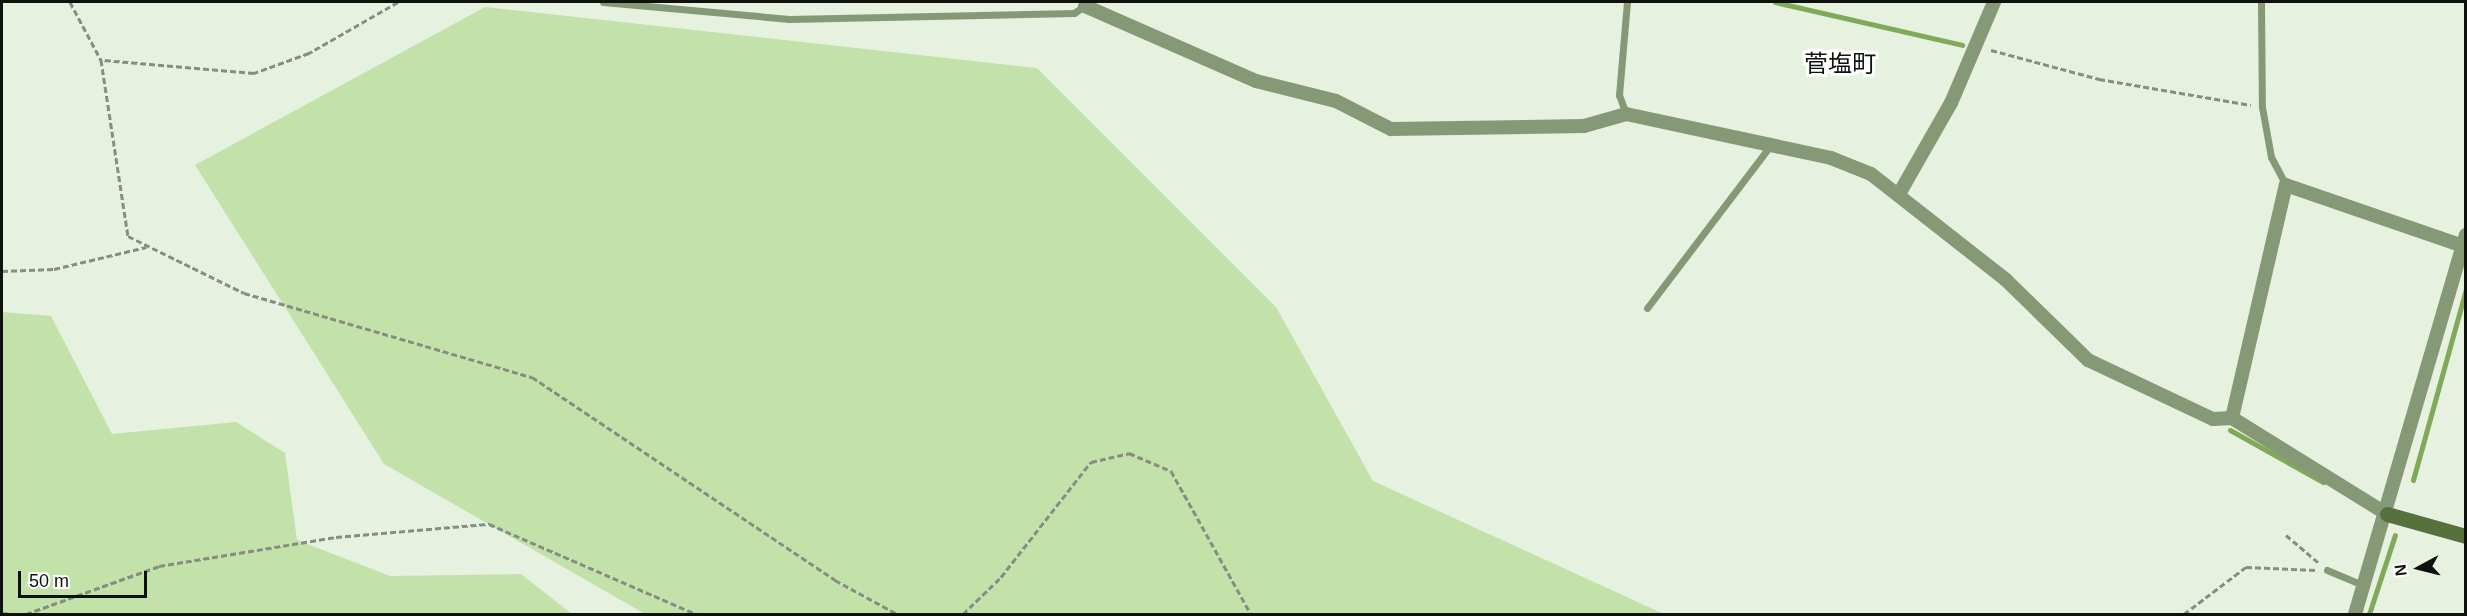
<!DOCTYPE html>
<html>
<head>
<meta charset="utf-8">
<style>
	body { margin:0 }
	#map { position:relative; width:2467px; height:616px; overflow:hidden; background:#e7f1e0; font-family:Arial,"Noto Sans JP",sans-serif }
	div>[style] { position:absolute }
	[style*='--x'] { left:calc(var(--x)*1px); top:calc(var(--y)*1px); width:calc(var(--w)*1px); rotate:calc(var(--a)*1deg) }
	.green>* { inset:0; background:#c2e2a9 }
	.stream>* { height:5px; margin:-2.5px; padding:0 2.5px; transform-origin:2.5px; border-radius:2.5px; background:#80a959 }
	.path>* { height:3px; margin-top:-1.5px; transform-origin:0; background:repeating-linear-gradient(90deg,#878d82 0 6px,transparent 0 9px) }
	.lane>* { height:7px; margin:-3.5px; padding:0 3.5px; transform-origin:3.5px; border-radius:3.5px; background:#869977 }
	.street>* { height:14px; margin:-7px; padding:0 7px; transform-origin:7px; border-radius:7px; background:#869977 }
	.secondary>* { height:15px; margin:-7.5px; padding:0 7.5px; transform-origin:7.5px; border-radius:7.5px; background:#56703e }
	span { translate:-50% -50%; white-space:nowrap; text-align:center; line-height:1.15; -webkit-text-stroke:6px #fff; paint-order:stroke }
	.quarter-label { font-size:24px; color:#0e110c }
	.frame { position:absolute; inset:0; border:3px solid #0e110c; pointer-events:none }
	.north { position:absolute; left:2389px; top:538px; width:60px; height:60px; -webkit-text-stroke:4px #fff; paint-order:stroke; rotate:263deg; font-size:16px; font-weight:700; line-height:24px; text-align:center; color:#0e110c }
	.north::after { content:''; display:block; margin:auto; width:21px; height:27px; background:#0e110c; clip-path:polygon(50% 0,100% 100%,50% 72%,0 100%) }
	.scale { position:absolute; left:18px; top:571px; width:129px; height:27px; box-sizing:border-box; border:3px solid #0e110c; border-top:0; padding-left:8px; font-size:18px; line-height:21px; white-space:nowrap; color:#0e110c; -webkit-text-stroke:4px #fff; paint-order:stroke }
</style>
</head>
<body>
<div id="map">
	<div class="green">
		<i style="clip-path:polygon(485px 7px,1037px 68px,1276px 307px,1373px 481px,1664px 614px,645px 614px,384px 464px,195px 165px)"></i>
		<i style="clip-path:polygon(2px 312px,51px 316px,112px 434px,236px 422px,285px 453px,297px 540px,390px 576px,521px 574px,572px 614px,2px 614px)"></i>
	</div>
	<div class="stream">
		<i style="--x:1775;--y:2;--w:192;--a:12.9"></i>
		<i style="--x:2230;--y:430;--w:107;--a:29.2"></i>
		<i style="--x:2413;--y:480;--w:198;--a:-74.5"></i>
		<i style="--x:2369;--y:614;--w:83;--a:-71.8"></i>
	</div>
	<div class="path">
		<i style="--x:70;--y:2;--w:66;--a:61.9"></i>
		<i style="--x:398;--y:2;--w:103;--a:150.2"></i>
		<i style="--x:309;--y:53;--w:59;--a:160"></i>
		<i style="--x:254;--y:73;--w:154;--a:-175.1"></i>
		<i style="--x:101;--y:60;--w:178;--a:81.3"></i>
		<i style="--x:128;--y:236;--w:129;--a:26.2"></i>
		<i style="--x:244;--y:293;--w:300;--a:16.3"></i>
		<i style="--x:532;--y:377;--w:365;--a:33.8"></i>
		<i style="--x:835;--y:580;--w:71;--a:28.7"></i>
		<i style="--x:1991;--y:50;--w:112;--a:15"></i>
		<i style="--x:2099;--y:79;--w:154;--a:9.7"></i>
		<i style="--x:2;--y:271;--w:52;--a:-2.2"></i>
		<i style="--x:54;--y:269;--w:95;--a:-13.4"></i>
		<i style="--x:2286;--y:535;--w:43;--a:40.3"></i>
		<i style="--x:2;--y:613;--w:11;--a:5"></i>
		<i style="--x:26;--y:614;--w:141;--a:-19.8"></i>
		<i style="--x:159;--y:566;--w:179;--a:-9.3"></i>
		<i style="--x:336;--y:537;--w:154;--a:-4.9"></i>
		<i style="--x:489;--y:524;--w:226;--a:23.5"></i>
		<i style="--x:963;--y:614;--w:53;--a:-44.2"></i>
		<i style="--x:1001;--y:577;--w:146;--a:-52"></i>
		<i style="--x:1091;--y:462;--w:39;--a:-13"></i>
		<i style="--x:1129;--y:453;--w:46;--a:23.2"></i>
		<i style="--x:1171;--y:471;--w:164;--a:60.8"></i>
		<i style="--x:2184;--y:614;--w:78;--a:-37.2"></i>
		<i style="--x:2246;--y:567;--w:70;--a:2.5"></i>
	</div>
	<div class="lane">
		<i style="--x:603;--y:2;--w:187;--a:5.2"></i>
		<i style="--x:789;--y:19;--w:285;--a:-1.2"></i>
		<i style="--x:1074;--y:13;--w:14;--a:-34"></i>
		<i style="--x:2261;--y:2;--w:105;--a:89.5"></i>
		<i style="--x:2262;--y:107;--w:51;--a:79.8"></i>
		<i style="--x:2271;--y:157;--w:32;--a:62"></i>
		<i style="--x:1626;--y:114;--w:20;--a:-110"></i>
		<i style="--x:1619;--y:95;--w:93;--a:-85.1"></i>
		<i style="--x:1647;--y:308;--w:202;--a:-52.8"></i>
		<i style="--x:2327;--y:570;--w:41;--a:22.8"></i>
	</div>
	<div class="street">
		<i style="--x:1085;--y:6;--w:187;--a:23.7"></i>
		<i style="--x:1256;--y:81;--w:82;--a:14"></i>
		<i style="--x:1336;--y:101;--w:62;--a:27"></i>
		<i style="--x:1391;--y:129;--w:193;--a:-0.9"></i>
		<i style="--x:1584;--y:126;--w:44;--a:-15.9"></i>
		<i style="--x:1626;--y:114;--w:210;--a:12.1"></i>
		<i style="--x:1831;--y:158;--w:43;--a:21.8"></i>
		<i style="--x:1871;--y:174;--w:172;--a:38.1"></i>
		<i style="--x:2006;--y:280;--w:115;--a:44.3"></i>
		<i style="--x:2088;--y:360;--w:138;--a:25.3"></i>
		<i style="--x:2213;--y:419;--w:19;--a:-3"></i>
		<i style="--x:2232;--y:418;--w:182;--a:31.8"></i>
		<i style="--x:1899;--y:194;--w:105;--a:-60.3"></i>
		<i style="--x:1951;--y:103;--w:110;--a:-66.9"></i>
		<i style="--x:2232;--y:418;--w:239;--a:-77"></i>
		<i style="--x:2286;--y:185;--w:187;--a:19"></i>
		<i style="--x:2355;--y:614;--w:395;--a:-73.7"></i>
	</div>
	<div class="secondary">
		<i style="--x:2387;--y:514;--w:82;--a:15.6"></i>
	</div>
	<div class="quarter-label">
		<span style="left:1840px;top:64px">菅塩町</span>
	</div>
	<div class="frame"></div>
	<div class="north">N</div>
	<div class="scale">50 m</div>
</div>
</body>
</html>
